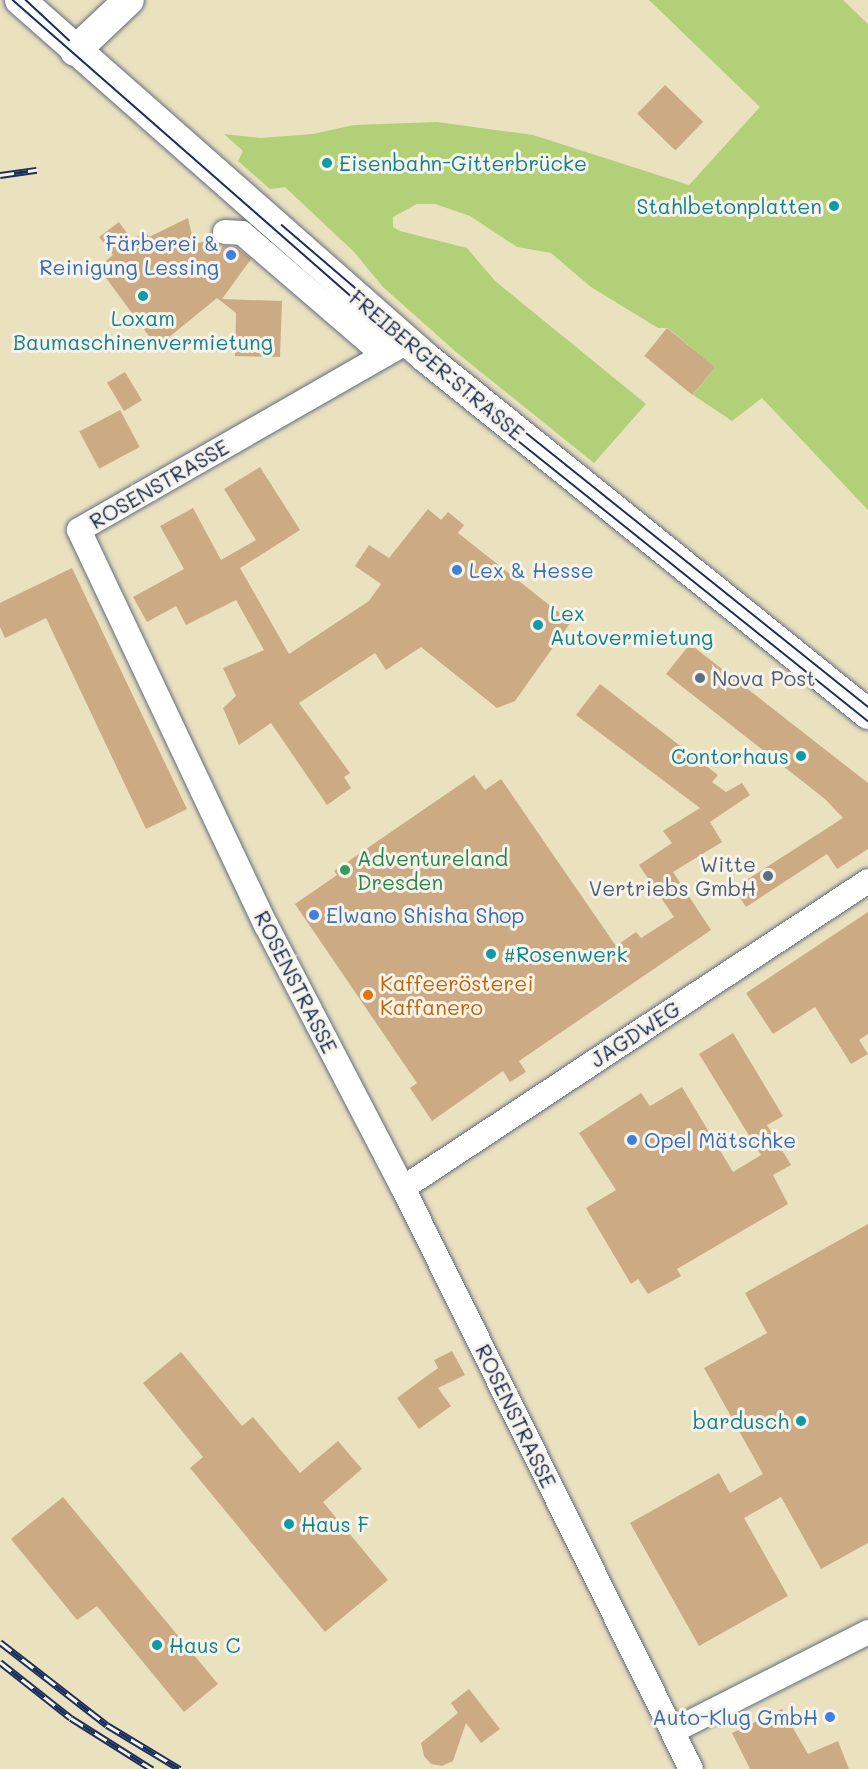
<!DOCTYPE html>
<html>
<head>
<meta charset="utf-8">
<style>
	body { margin:0 }
	#map { position:relative; width:868px; height:1769px; overflow:hidden; background:#eae1bf; font-family:Mali,sans-serif }
	div>[style] { position:absolute }
	[style*='--x'] { left:calc(var(--x)*1px); top:calc(var(--y)*1px); width:calc(var(--w)*1px); rotate:calc(var(--a)*1deg) }
	.green>* { inset:0; background:#b2d077 }
	.building>* { inset:0; background:#ccab84; transform-origin:0 0 }
	.roads { filter:drop-shadow(0 0 2px #636d80) drop-shadow(0 0 2px #636d80) }
	.minor>* { height:24px; margin:-12px; padding:0 12px; transform-origin:12px; border-radius:12px; background:#fff }
	.tertiary>* { height:30px; margin:-15px; padding:0 15px; transform-origin:15px; border-radius:15px; background:#fff }
	.tram>* { height:1.5px; margin:-0.75px; padding:0 0.75px; transform-origin:0.75px; border-radius:0.75px; background:#1b2f5e }
	.rail>* { height:7px; margin-top:-3.5px; transform-origin:0; background:repeating-linear-gradient(90deg,#f7f3e8 0 14px,#1b2f5e 0 28px); box-sizing:border-box; border-block:2px solid #1b2f5e }
	.dots>* { width:16px; height:16px; translate:-50% -50%; box-sizing:border-box; border:3px solid #f7f3e8; border-radius:50% }
	span { translate:-50% -50%; white-space:nowrap; text-align:center; line-height:1.15; -webkit-text-stroke:6px #f7f3e8; paint-order:stroke }
	.culture-label { font-size:21px; color:#0d838f }
	.left { translate:0 -50%; text-align:left }
	.right { translate:-100% -50%; text-align:right }
	.shop-label { font-size:21px; color:#366cbe }
	.street-label { font-size:21px; color:#1b2f5e }
	.service-label { font-size:21px; color:#4e5e75 }
	.leisure-label { font-size:21px; color:#27864d }
	.food-label { font-size:21px; color:#c56008 }
</style>
</head>
<body>
<div id="map">
	<div class="green">
		<i style="clip-path:polygon(649px 0,843px 0,868px 24px,868px 510px,762px 398px,732px 421px,693px 395px,715px 367px,668px 328px,658px 328px,591px 287px,551px 253px,517px 247px,470px 216px,435px 204px,417px 204px,393px 217px,393px 227px,400px 231px,467px 248px,495px 281px,646px 404px,594px 463px,456px 352px,383px 287px,354px 252px,285px 187px,270px 189px,238px 161px,243px 151px,224px 134px,260px 138px,313px 134px,354px 125px,437px 122px,533px 135px,689px 185px,760px 107px)"></i>
	</div>
	<div class="building">
		<i style="left:665px;top:85px;width:53px;height:40px;rotate:44deg"></i>
		<i style="clip-path:polygon(188px 218px,194px 244px,207px 241px,219px 252px,223px 246px,236px 247px,251px 259px,222px 299px,282px 301px,280px 357px,235px 356px,236px 313px,217px 298px,157px 347px,98px 267px,113px 255px,99px 237px,119px 222px,132px 240px,145px 231px,149px 237px)"></i>
		<i style="left:667px;top:328px;width:62px;height:36px;rotate:39deg"></i>
		<i style="left:125px;top:372px;width:33px;height:21px;rotate:59deg"></i>
		<i style="left:120px;top:410px;width:42px;height:46px;rotate:62deg"></i>
		<i style="clip-path:polygon(260px 467px,300px 530px,240px 568px,289px 654px,369px 601px,381px 584px,355px 566px,369px 545px,389px 558px,428px 509px,441px 520px,448px 512px,464px 525px,458px 533px,571px 622px,515px 701px,497px 708px,421px 647px,386px 670px,375px 653px,299px 703px,350px 773px,344px 777px,351px 788px,327px 805px,271px 723px,239px 745px,223px 708px,236px 696px,223px 668px,264px 650px,236px 600px,186px 625px,176px 606px,147px 622px,133px 597px,184px 569px,160px 526px,193px 508px,221px 560px,256px 540px,224px 489px)"></i>
		<i style="clip-path:polygon(72px 568px,187px 809px,146px 829px,46px 618px,5px 638px,0 627px,0 603px)"></i>
		<i style="clip-path:polygon(690px 644px,868px 783px,868px 849px,837px 869px,827px 854px,746px 907px,734px 888px,843px 818px,825px 799px,666px 674px)"></i>
		<i style="clip-path:polygon(600px 684px,718px 775px,712px 782px,726px 792px,742px 783px,750px 795px,710px 822px,722px 842px,673px 872px,711px 930px,519px 1061px,526px 1072px,510px 1082px,503px 1071px,432px 1121px,410px 1088px,417px 1083px,295px 904px,337px 875px,334px 871px,474px 775px,485px 790px,501px 779px,616px 946px,636px 932px,641px 938px,674px 917px,639px 865px,672px 843px,663px 831px,700px 808px,576px 715px)"></i>
		<i style="clip-path:polygon(868px 912px,868px 1034px,859px 1040px,868px 1054px,851px 1064px,815px 1007px,773px 1034px,746px 993px)"></i>
		<i style="clip-path:polygon(733px 1033px,783px 1116px,767px 1125px,791px 1165px,773px 1175px,788px 1204px,677px 1269px,681px 1276px,648px 1294px,638px 1279px,631px 1284px,586px 1208px,616px 1190px,579px 1133px,641px 1093px,650px 1106px,682px 1087px,733px 1172px,761px 1155px,699px 1054px)"></i>
		<i style="clip-path:polygon(868px 1224px,868px 1543px,821px 1569px,781px 1497px,744px 1518px,788px 1596px,699px 1646px,630px 1523px,719px 1473px,730px 1493px,763px 1474px,704px 1368px,767px 1333px,745px 1293px)"></i>
		<i style="clip-path:polygon(452px 1351px,465px 1375px,438px 1388px,451px 1406px,419px 1429px,397px 1398px,438px 1368px,434px 1360px)"></i>
		<i style="clip-path:polygon(181px 1352px,242px 1426px,253px 1417px,300px 1473px,338px 1441px,362px 1469px,323px 1502px,388px 1580px,325px 1632px,190px 1468px,203px 1457px,143px 1383px)"></i>
		<i style="clip-path:polygon(63px 1497px,218px 1684px,184px 1712px,97px 1606px,77px 1620px,11px 1539px)"></i>
		<i style="clip-path:polygon(469px 1689px,500px 1729px,481px 1743px,466px 1723px,453px 1761px,442px 1766px,431px 1764px,424px 1756px,421px 1743px,458px 1713px,451px 1703px)"></i>
		<i style="clip-path:polygon(782px 1709px,808px 1754px,838px 1741px,849px 1769px,750px 1769px,732px 1733px)"></i>
	</div>
	<div class="roads">
		<div class="minor">
			<i style="--x:225;--y:232;--w:17;--a:3"></i>
			<i style="--x:242;--y:233;--w:187;--a:40.7"></i>
			<i style="--x:407;--y:342;--w:378;--a:150.2"></i>
			<i style="--x:79;--y:530;--w:437;--a:64.7"></i>
			<i style="--x:266;--y:925;--w:297;--a:62.5"></i>
			<i style="--x:403;--y:1188;--w:648;--a:63.63"></i>
			<i style="--x:403;--y:1188;--w:557;--a:-33.43"></i>
			<i style="--x:673;--y:1731;--w:219;--a:-26.9"></i>
		</div>
		<div class="tertiary">
			<i style="--x:20;--y:0;--w:540;--a:41.4"></i>
			<i style="--x:425;--y:357;--w:569;--a:38.86"></i>
			<i style="--x:75;--y:51;--w:74;--a:-43.4"></i>
		</div>
	</div>
	<div class="tram">
		<i style="--x:13;--y:0;--w:642;--a:41.21"></i>
		<i style="--x:496;--y:423;--w:477;--a:38.7"></i>
		<i style="--x:26;--y:0;--w:59;--a:42.9"></i>
		<i style="--x:282;--y:225;--w:279;--a:40.6"></i>
		<i style="--x:494;--y:407;--w:479;--a:38.7"></i>
	</div>
	<div class="rail">
		<i style="--x:0;--y:175;--w:37;--a:-8"></i>
		<i style="--x:0;--y:1642;--w:135;--a:37.8"></i>
		<i style="--x:107;--y:1725;--w:85;--a:31.1"></i>
		<i style="--x:0;--y:1662;--w:90;--a:38.3"></i>
		<i style="--x:71;--y:1718;--w:96;--a:32.2"></i>
	</div>
	<div class="dots">
		<i style="left:327px;top:163px;background:#0f9aa8"></i>
		<i style="left:834px;top:206px;background:#0f9aa8"></i>
		<i style="left:231px;top:255px;background:#3f7fe0"></i>
		<i style="left:143px;top:296px;background:#0f9aa8"></i>
		<i style="left:457px;top:570px;background:#3f7fe0"></i>
		<i style="left:538px;top:625px;background:#0f9aa8"></i>
		<i style="left:700px;top:678px;background:#5c6f8a"></i>
		<i style="left:801px;top:756px;background:#0f9aa8"></i>
		<i style="left:345px;top:870px;background:#2e9e5b"></i>
		<i style="left:768px;top:876px;background:#5c6f8a"></i>
		<i style="left:314px;top:915px;background:#3f7fe0"></i>
		<i style="left:491px;top:954px;background:#0f9aa8"></i>
		<i style="left:368px;top:995px;background:#e8710a"></i>
		<i style="left:632px;top:1140px;background:#3f7fe0"></i>
		<i style="left:801px;top:1421px;background:#0f9aa8"></i>
		<i style="left:289px;top:1524px;background:#0f9aa8"></i>
		<i style="left:157px;top:1645px;background:#0f9aa8"></i>
		<i style="left:830px;top:1717px;background:#3f7fe0"></i>
	</div>
	<div class="culture-label">
		<span class="left" style="left:339px;top:163px">Eisenbahn-Gitterbrücke</span>
		<span class="right" style="left:822px;top:206px">Stahlbetonplatten</span>
		<span style="left:143px;top:330px">Loxam<br>Baumaschinenvermietung</span>
		<span class="left" style="left:550px;top:625px">Lex<br>Autovermietung</span>
		<span class="right" style="left:789px;top:756px">Contorhaus</span>
		<span class="left" style="left:503px;top:954px">#Rosenwerk</span>
		<span class="right" style="left:789px;top:1421px">bardusch</span>
		<span class="left" style="left:301px;top:1524px">Haus F</span>
		<span class="left" style="left:169px;top:1645px">Haus C</span>
	</div>
	<div class="shop-label">
		<span class="right" style="left:219px;top:255px">Färberei &amp;<br>Reinigung Lessing</span>
		<span class="left" style="left:469px;top:570px">Lex &amp; Hesse</span>
		<span class="left" style="left:326px;top:915px">Elwano Shisha Shop</span>
		<span class="left" style="left:644px;top:1140px">Opel Mätschke</span>
		<span class="right" style="left:818px;top:1717px">Auto-Klug GmbH</span>
	</div>
	<div class="street-label">
		<span style="left:437px;top:365px;rotate:40deg">FREIBERGER STRASSE</span>
		<span style="left:159px;top:484px;rotate:-30deg">ROSENSTRASSE</span>
		<span style="left:296px;top:982px;rotate:63deg">ROSENSTRASSE</span>
		<span style="left:635px;top:1034px;rotate:-33deg">JAGDWEG</span>
		<span style="left:516px;top:1416px;rotate:64deg">ROSENSTRASSE</span>
	</div>
	<div class="service-label">
		<span class="left" style="left:712px;top:678px">Nova Post</span>
		<span class="right" style="left:756px;top:876px">Witte<br>Vertriebs GmbH</span>
	</div>
	<div class="leisure-label">
		<span class="left" style="left:357px;top:870px">Adventureland<br>Dresden</span>
	</div>
	<div class="food-label">
		<span class="left" style="left:380px;top:995px">Kaffeerösterei<br>Kaffanero</span>
	</div>
</div>
</body>
</html>
